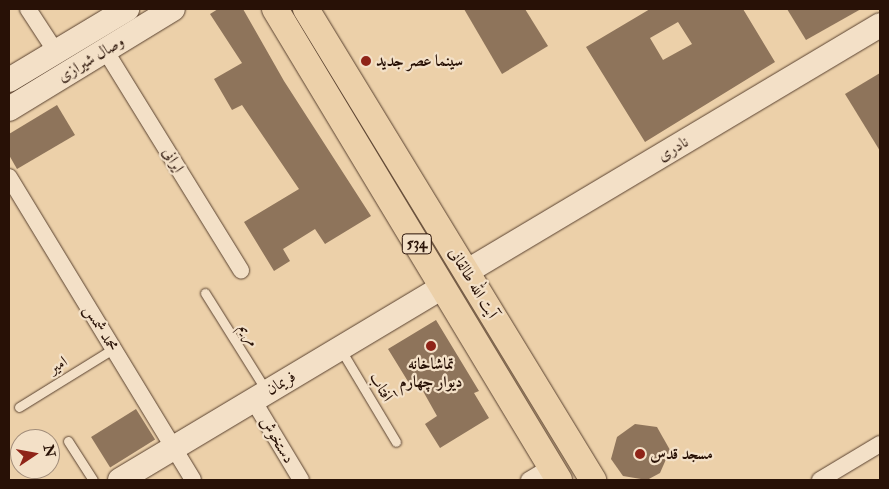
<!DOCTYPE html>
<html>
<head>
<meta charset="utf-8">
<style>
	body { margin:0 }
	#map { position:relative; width:889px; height:489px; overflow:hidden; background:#ecd0a9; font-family:"IM FELL Double Pica",Amiri,serif }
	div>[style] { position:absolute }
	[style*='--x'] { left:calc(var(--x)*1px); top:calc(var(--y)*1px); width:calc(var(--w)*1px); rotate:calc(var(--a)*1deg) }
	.building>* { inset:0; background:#8e745b; transform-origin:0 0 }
	.roads { filter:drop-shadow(0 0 1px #59412f) drop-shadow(0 0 1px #59412f) }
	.lane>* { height:9px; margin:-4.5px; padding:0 4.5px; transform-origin:4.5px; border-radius:4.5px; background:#f3e0c7 }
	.street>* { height:16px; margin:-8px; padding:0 8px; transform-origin:8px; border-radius:8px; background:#f3e0c7 }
	.secondary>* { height:24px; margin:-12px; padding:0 12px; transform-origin:12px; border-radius:12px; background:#f3e0c7 }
	.primary>* { height:26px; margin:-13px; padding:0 13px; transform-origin:13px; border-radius:13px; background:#ecd0a9 }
	.dots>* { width:14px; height:14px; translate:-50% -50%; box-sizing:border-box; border:2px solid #f3e0c7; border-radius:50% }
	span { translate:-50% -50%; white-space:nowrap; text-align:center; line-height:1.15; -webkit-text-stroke:4.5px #f3e0c7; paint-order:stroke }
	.shield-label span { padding:1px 4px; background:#f3e0c7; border:1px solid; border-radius:4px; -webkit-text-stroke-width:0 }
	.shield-label { font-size:15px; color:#281106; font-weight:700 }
	.street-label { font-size:16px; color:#281106 }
	.poi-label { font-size:16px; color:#281106; font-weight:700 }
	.left { translate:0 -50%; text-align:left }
	.frame { position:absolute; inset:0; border:10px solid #281106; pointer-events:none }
	.north { position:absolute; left:10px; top:429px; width:50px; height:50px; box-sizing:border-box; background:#f3e0c7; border:1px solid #a28d7a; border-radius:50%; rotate:78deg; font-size:14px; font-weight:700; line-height:20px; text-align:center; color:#281106 }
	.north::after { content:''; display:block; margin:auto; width:18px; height:22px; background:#8f2418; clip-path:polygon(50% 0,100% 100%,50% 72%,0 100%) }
</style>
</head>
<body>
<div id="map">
	<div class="building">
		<i style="clip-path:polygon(218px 9px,243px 9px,284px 81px,371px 216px,325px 244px,315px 229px,283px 249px,290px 261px,274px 271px,244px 222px,299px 189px,242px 105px,232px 110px,214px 79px,242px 63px,210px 14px)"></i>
		<i style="clip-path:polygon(464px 9px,525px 9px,548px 46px,502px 74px)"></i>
		<i style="clip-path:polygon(evenodd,650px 9px,743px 9px,775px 62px,645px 142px,586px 47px,650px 9px,678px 22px,692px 44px,663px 60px,650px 38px,678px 22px)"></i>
		<i style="clip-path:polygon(787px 9px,861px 9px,806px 40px)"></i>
		<i style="clip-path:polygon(880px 73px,880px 151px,845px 94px)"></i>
		<i style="clip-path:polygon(57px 105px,75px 135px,17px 169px,9px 155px,9px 134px)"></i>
		<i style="clip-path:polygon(436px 320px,479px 391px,474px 393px,489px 418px,440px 448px,425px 424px,437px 416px,419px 384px,412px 388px,388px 349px)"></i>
		<i style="left:136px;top:409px;width:36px;height:53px;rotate:58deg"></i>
		<i style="clip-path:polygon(635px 424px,657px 427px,670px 450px,660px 473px,647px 480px,623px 476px,611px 459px,617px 437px)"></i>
	</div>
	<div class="roads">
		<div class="lane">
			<i style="--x:205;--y:293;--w:117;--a:57.9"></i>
			<i style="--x:341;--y:350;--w:107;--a:59.1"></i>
			<i style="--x:19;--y:407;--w:110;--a:-31.7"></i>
			<i style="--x:68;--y:441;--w:46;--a:57.3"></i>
		</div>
		<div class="street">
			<i style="--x:28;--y:9;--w:51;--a:56.9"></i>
			<i style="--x:105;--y:50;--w:259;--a:58.3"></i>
			<i style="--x:9;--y:177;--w:354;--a:58.7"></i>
			<i style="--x:253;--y:400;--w:93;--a:59"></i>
			<i style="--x:529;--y:480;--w:26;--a:-31"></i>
			<i style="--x:820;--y:480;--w:70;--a:-31"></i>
		</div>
		<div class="secondary">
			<i style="--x:9;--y:80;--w:138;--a:-31"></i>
			<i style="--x:9;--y:109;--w:192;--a:-31.4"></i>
			<i style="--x:466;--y:272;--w:482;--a:-30.8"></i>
			<i style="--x:120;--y:480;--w:375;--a:-30.9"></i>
		</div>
		<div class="primary">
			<i style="--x:275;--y:9;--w:550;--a:58.91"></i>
			<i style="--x:306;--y:9;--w:552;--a:58.64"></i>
		</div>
	</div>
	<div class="dots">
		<i style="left:366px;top:61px;background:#8f2418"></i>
		<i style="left:431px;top:346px;background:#8f2418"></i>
		<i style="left:640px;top:454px;background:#8f2418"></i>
	</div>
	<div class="shield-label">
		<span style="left:417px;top:244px">534</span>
	</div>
	<div class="street-label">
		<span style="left:91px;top:59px;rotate:-31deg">وصال شیرازی</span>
		<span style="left:673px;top:149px;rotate:-31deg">نادری</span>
		<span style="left:173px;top:160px;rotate:58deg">ایرانی</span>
		<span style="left:473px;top:283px;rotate:59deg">آیت الله طالقانی</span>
		<span style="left:101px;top:328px;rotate:59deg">محمد شمس</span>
		<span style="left:249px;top:335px;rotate:58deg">مریم</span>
		<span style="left:58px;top:365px;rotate:-32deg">امیر</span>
		<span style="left:281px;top:383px;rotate:-31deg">فریمان</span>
		<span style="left:381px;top:387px;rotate:59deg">آفتاب</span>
		<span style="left:277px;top:440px;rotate:59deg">دستخوش</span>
	</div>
	<div class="poi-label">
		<span class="left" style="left:376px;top:61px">سینما عصر جدید</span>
		<span style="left:431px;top:373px">تماشاخانه<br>دیوار چهارم</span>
		<span class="left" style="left:650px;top:454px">مسجد قدس</span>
	</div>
	<div class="frame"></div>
	<div class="north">N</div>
</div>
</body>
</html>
